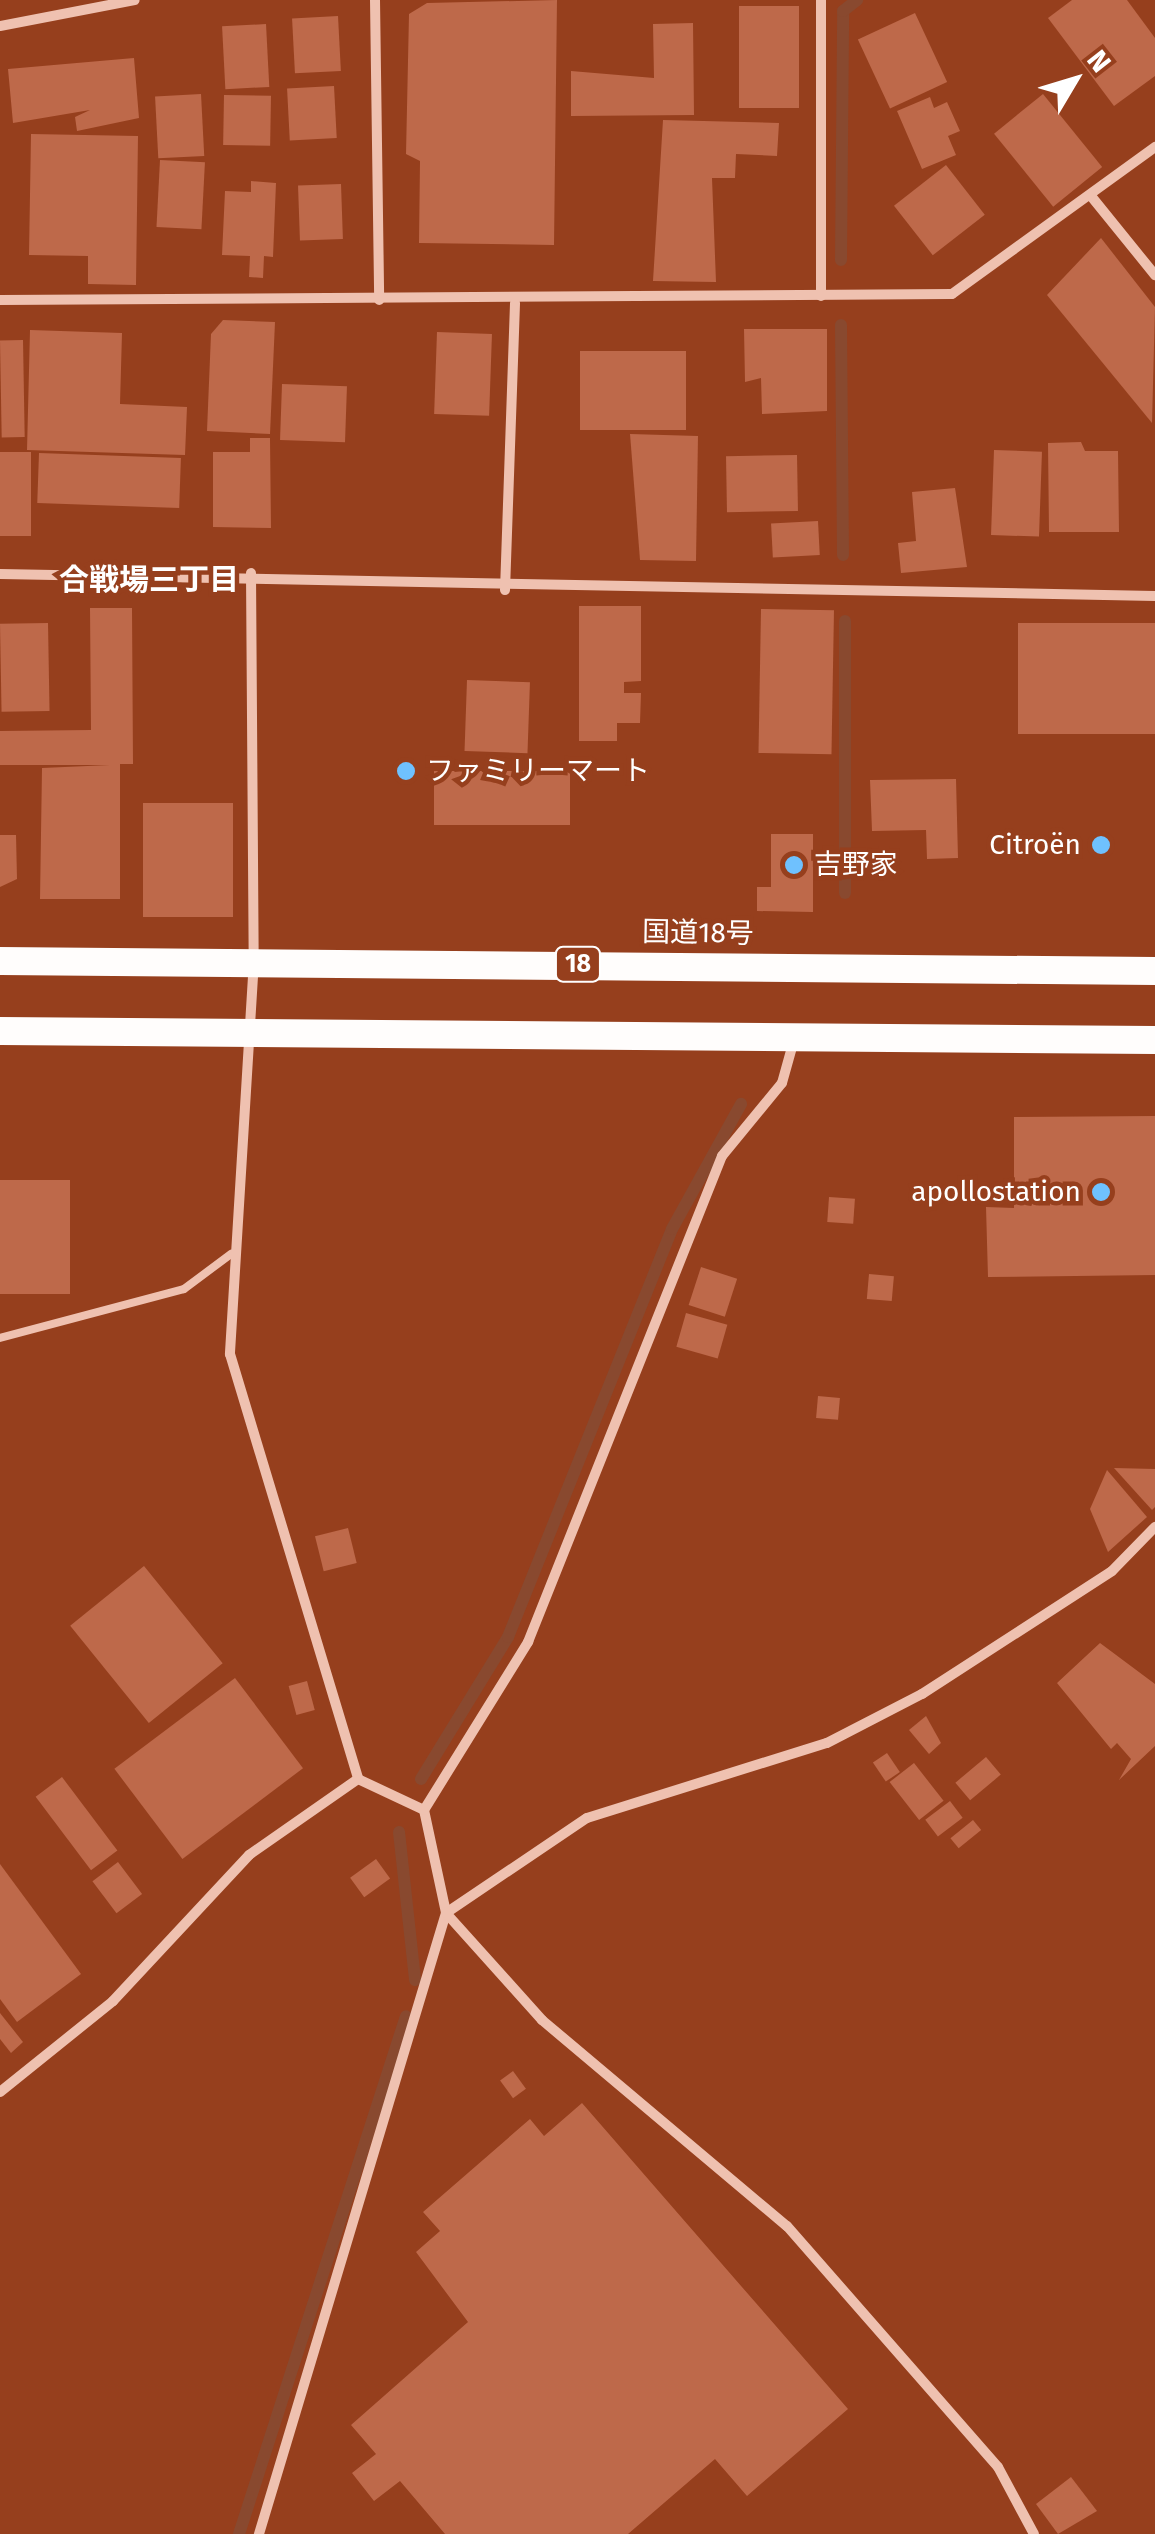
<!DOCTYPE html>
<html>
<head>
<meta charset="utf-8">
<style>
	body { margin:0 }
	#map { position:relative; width:1155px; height:2534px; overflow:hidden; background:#963f1d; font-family:"Fira Sans","Noto Sans JP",sans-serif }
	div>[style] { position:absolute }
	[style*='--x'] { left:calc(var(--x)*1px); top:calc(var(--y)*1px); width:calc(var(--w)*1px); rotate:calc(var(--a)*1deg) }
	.stream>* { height:12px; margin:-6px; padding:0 6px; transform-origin:6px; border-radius:6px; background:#89492f }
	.building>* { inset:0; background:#be694a; transform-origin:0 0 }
	.service>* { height:8px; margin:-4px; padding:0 4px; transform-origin:4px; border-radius:4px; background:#efc1b0 }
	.minor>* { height:10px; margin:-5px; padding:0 5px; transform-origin:5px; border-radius:5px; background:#efc1b0 }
	.trunk>* { height:28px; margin:-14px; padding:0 14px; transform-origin:14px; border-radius:14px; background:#fffdfc }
	.dots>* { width:28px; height:28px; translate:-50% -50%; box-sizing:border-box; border:5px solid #963f1d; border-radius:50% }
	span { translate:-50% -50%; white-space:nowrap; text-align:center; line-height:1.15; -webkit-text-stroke:9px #963f1d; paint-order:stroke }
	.shield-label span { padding:2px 8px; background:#963f1d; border:2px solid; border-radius:8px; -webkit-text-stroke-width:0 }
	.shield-label { font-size:25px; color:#fff; font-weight:700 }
	.poi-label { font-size:28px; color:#fff }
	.left { translate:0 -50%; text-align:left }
	.right { translate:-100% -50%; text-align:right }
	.street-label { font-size:28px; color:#fff }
	.neighbourhood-label { font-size:30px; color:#fff; font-weight:700 }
	.north { position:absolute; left:1025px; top:30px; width:100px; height:100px; -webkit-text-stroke:8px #963f1d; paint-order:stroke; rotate:52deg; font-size:28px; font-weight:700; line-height:40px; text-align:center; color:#fff }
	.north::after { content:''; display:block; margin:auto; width:35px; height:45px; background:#fff; clip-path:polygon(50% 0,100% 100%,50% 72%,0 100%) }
</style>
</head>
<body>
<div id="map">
	<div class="stream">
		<i style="--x:841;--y:260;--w:249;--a:-89.5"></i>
		<i style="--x:843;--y:11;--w:18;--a:-38"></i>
		<i style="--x:841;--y:325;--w:230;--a:89.5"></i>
		<i style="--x:845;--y:893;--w:272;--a:-90"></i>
		<i style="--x:421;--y:1779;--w:167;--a:-58.5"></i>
		<i style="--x:508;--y:1637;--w:440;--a:-68.1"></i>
		<i style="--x:672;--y:1229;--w:143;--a:-61.1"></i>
		<i style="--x:399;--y:1832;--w:149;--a:83.8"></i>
		<i style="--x:239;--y:2534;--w:544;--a:-72.13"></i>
	</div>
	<div class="building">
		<i style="clip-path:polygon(557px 0,554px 245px,419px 243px,420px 161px,406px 154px,409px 14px,427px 3px)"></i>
		<i style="clip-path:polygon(1072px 0,1127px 0,1155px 38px,1155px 76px,1114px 106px,1048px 18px)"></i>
		<i style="left:739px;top:6px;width:60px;height:102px"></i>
		<i style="left:915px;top:13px;width:76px;height:63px;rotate:65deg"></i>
		<i style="left:338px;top:16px;width:55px;height:46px;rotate:87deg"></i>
		<i style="clip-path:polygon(693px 23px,694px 115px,571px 116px,571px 71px,654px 78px,653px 24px)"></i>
		<i style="left:266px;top:24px;width:63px;height:44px;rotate:87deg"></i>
		<i style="clip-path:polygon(134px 58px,139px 118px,77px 131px,75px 117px,90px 110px,13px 123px,8px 69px)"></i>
		<i style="left:334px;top:86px;width:52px;height:47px;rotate:87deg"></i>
		<i style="left:201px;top:94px;width:62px;height:46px;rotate:87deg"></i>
		<i style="left:1043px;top:94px;width:94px;height:63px;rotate:51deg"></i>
		<i style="left:224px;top:95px;width:47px;height:50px;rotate:1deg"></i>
		<i style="clip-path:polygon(930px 97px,934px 108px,947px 102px,960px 131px,948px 136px,956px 155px,922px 169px,897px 111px)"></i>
		<i style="clip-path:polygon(663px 120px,779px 123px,777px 156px,736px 154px,735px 178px,712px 178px,716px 282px,653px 281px)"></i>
		<i style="clip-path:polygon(31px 134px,138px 136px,136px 285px,88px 284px,88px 256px,29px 255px)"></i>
		<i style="left:160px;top:160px;width:45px;height:67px;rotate:3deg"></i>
		<i style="left:946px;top:165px;width:63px;height:66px;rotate:52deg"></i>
		<i style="clip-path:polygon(251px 181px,276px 183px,273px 257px,264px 256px,263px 278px,249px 277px,250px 256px,222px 255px,225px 191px,251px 192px)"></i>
		<i style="left:341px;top:184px;width:55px;height:43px;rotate:88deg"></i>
		<i style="clip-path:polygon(1101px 238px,1155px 307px,1152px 423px,1047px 295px)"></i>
		<i style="clip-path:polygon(223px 320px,275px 322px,270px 434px,207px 431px,211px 334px)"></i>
		<i style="clip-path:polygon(744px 329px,827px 329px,827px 411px,762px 414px,761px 378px,745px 382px)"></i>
		<i style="clip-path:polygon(30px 330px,122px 333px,120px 404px,187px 407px,185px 455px,27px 450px)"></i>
		<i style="left:437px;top:332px;width:55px;height:82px;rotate:2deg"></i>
		<i style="left:23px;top:340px;width:97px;height:23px;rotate:89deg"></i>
		<i style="left:580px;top:351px;width:106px;height:79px"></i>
		<i style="left:282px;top:384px;width:65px;height:56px;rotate:2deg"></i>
		<i style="clip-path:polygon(630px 434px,698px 436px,696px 561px,640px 560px)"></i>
		<i style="clip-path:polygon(250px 438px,270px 438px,271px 528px,213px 527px,213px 452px,250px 452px)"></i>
		<i style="clip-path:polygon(1081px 442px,1085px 451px,1118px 451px,1119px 532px,1049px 532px,1048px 443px)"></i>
		<i style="left:994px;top:450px;width:48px;height:85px;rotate:2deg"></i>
		<i style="left:0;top:452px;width:31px;height:84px"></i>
		<i style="left:39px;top:453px;width:142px;height:50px;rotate:2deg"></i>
		<i style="left:797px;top:455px;width:56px;height:71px;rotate:89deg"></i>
		<i style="clip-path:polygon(955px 488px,967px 567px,901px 573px,898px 543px,916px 541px,912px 492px)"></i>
		<i style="left:818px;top:521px;width:34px;height:47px;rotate:87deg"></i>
		<i style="clip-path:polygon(579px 606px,641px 606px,641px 681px,624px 682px,624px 693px,641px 693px,640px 723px,617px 723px,617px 741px,579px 741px)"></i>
		<i style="clip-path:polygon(90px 608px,132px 608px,133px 764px,120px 764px,120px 899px,40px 899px,42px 768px,110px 765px,0 765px,0 731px,91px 730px)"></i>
		<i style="left:761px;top:609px;width:73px;height:144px;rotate:1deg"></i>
		<i style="left:48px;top:623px;width:88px;height:48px;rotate:89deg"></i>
		<i style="left:1155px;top:623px;width:111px;height:137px;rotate:90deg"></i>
		<i style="left:467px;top:680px;width:63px;height:71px;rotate:2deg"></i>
		<i style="left:434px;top:771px;width:136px;height:54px"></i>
		<i style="clip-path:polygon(956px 779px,958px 858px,927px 859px,926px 830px,872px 831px,870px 780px)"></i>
		<i style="left:143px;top:803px;width:90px;height:114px"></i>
		<i style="clip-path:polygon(771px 834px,813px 834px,813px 912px,757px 911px,757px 887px,771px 887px)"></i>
		<i style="clip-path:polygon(0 835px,16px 835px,17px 879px,0 887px)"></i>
		<i style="clip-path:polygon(1155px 1116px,1155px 1275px,988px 1277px,986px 1207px,1014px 1208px,1014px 1117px)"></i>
		<i style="left:0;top:1180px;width:70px;height:114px"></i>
		<i style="left:829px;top:1197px;width:26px;height:25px;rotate:4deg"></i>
		<i style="left:701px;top:1267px;width:38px;height:40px;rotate:18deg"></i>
		<i style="left:869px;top:1274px;width:25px;height:25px;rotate:5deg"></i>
		<i style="left:686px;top:1313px;width:43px;height:35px;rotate:16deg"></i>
		<i style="left:818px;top:1396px;width:22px;height:22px;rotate:5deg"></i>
		<i style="clip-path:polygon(1114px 1468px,1155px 1469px,1155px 1507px,1152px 1510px)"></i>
		<i style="clip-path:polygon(1107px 1470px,1147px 1517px,1108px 1552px,1090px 1509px)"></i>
		<i style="left:348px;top:1528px;width:36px;height:34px;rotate:76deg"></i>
		<i style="left:144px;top:1566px;width:125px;height:95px;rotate:51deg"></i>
		<i style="clip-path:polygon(1100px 1643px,1155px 1684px,1155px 1746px,1119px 1780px,1131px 1759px,1117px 1743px,1111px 1749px,1057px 1683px)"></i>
		<i style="left:235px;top:1678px;width:113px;height:151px;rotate:53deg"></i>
		<i style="left:307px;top:1681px;width:30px;height:19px;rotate:75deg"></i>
		<i style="clip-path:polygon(926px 1716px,941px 1743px,929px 1754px,909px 1730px)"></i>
		<i style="left:887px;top:1753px;width:23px;height:17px;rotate:56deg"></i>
		<i style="left:986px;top:1757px;width:23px;height:40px;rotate:50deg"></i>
		<i style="left:914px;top:1763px;width:48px;height:31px;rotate:52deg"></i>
		<i style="left:62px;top:1777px;width:92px;height:33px;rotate:53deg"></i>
		<i style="left:950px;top:1801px;width:21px;height:31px;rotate:53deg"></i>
		<i style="left:973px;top:1820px;width:13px;height:29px;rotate:51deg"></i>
		<i style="left:376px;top:1859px;width:24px;height:32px;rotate:54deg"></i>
		<i style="left:118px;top:1862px;width:40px;height:32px;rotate:53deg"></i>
		<i style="clip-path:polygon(0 1864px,81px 1974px,17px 2022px,0 1999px)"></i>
		<i style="clip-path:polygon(0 2013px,23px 2042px,11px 2053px,0 2039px)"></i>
		<i style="left:513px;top:2071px;width:22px;height:16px;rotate:54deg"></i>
		<i style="clip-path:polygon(582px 2103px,848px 2409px,747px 2496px,715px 2459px,628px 2534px,445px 2534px,400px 2481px,374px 2501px,352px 2473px,376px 2454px,351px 2425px,468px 2322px,416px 2252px,440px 2231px,423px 2212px,530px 2119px,544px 2136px)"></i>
		<i style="clip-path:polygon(1071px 2477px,1097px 2511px,1058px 2534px,1036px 2504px)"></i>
	</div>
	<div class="service">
		<i style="--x:0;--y:1338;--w:190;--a:-14.9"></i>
		<i style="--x:184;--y:1289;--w:59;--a:-36.7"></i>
	</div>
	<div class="minor">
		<i style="--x:375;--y:0;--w:300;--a:89.2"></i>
		<i style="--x:0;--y:26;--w:137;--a:-10.9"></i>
		<i style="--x:1091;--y:196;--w:102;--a:51"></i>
		<i style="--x:821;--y:296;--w:296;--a:-90"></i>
		<i style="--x:0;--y:300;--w:952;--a:-0.36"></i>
		<i style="--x:952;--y:294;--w:251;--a:-35.9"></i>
		<i style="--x:251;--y:573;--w:387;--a:89.6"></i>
		<i style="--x:254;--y:960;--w:395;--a:93.5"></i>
		<i style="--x:230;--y:1354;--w:444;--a:73.2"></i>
		<i style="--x:358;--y:1779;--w:73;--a:25.2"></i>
		<i style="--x:424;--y:1810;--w:105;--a:77.9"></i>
		<i style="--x:446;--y:1913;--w:649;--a:106.76"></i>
		<i style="--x:0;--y:574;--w:1155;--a:1.09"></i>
		<i style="--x:505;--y:590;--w:287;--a:-88"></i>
		<i style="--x:424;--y:1810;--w:198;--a:-58.2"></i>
		<i style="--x:528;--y:1642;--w:523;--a:-68.24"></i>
		<i style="--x:722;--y:1156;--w:94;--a:-50.6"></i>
		<i style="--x:782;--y:1083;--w:45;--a:-74.4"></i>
		<i style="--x:446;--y:1913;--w:144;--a:48.1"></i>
		<i style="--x:542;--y:2020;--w:320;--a:40.1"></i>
		<i style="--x:787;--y:2226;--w:320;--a:48.8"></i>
		<i style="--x:998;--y:2467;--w:76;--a:61.8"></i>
		<i style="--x:446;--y:1913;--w:170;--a:-34"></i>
		<i style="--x:587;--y:1818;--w:251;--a:-17.4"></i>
		<i style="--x:827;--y:1743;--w:107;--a:-27.3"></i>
		<i style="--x:922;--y:1694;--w:226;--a:-32.9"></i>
		<i style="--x:1112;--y:1571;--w:62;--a:-45.7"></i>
		<i style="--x:0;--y:2092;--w:145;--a:-38.8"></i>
		<i style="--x:113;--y:2001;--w:200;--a:-47"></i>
		<i style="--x:249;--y:1855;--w:133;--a:-34.9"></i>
	</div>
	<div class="trunk">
		<i style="--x:0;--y:961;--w:1155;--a:0.5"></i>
		<i style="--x:0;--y:1031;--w:1155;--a:0.45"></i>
	</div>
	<div class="dots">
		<i style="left:406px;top:771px;background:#6fc1fe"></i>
		<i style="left:1101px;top:845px;background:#6fc1fe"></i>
		<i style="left:794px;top:865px;background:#6fc1fe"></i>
		<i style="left:1101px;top:1192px;background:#6fc1fe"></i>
	</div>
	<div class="shield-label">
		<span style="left:578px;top:964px">18</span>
	</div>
	<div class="poi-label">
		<span class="left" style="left:426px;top:771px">ファミリーマート</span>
		<span class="right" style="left:1081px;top:845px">Citroën</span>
		<span class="left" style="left:814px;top:865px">吉野家</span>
		<span class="right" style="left:1081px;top:1192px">apollostation</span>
	</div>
	<div class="street-label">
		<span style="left:698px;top:933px;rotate:1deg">国道18号</span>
	</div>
	<div class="neighbourhood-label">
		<span style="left:149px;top:580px">合戦場三丁目</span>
	</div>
	<div class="north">N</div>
</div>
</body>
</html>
